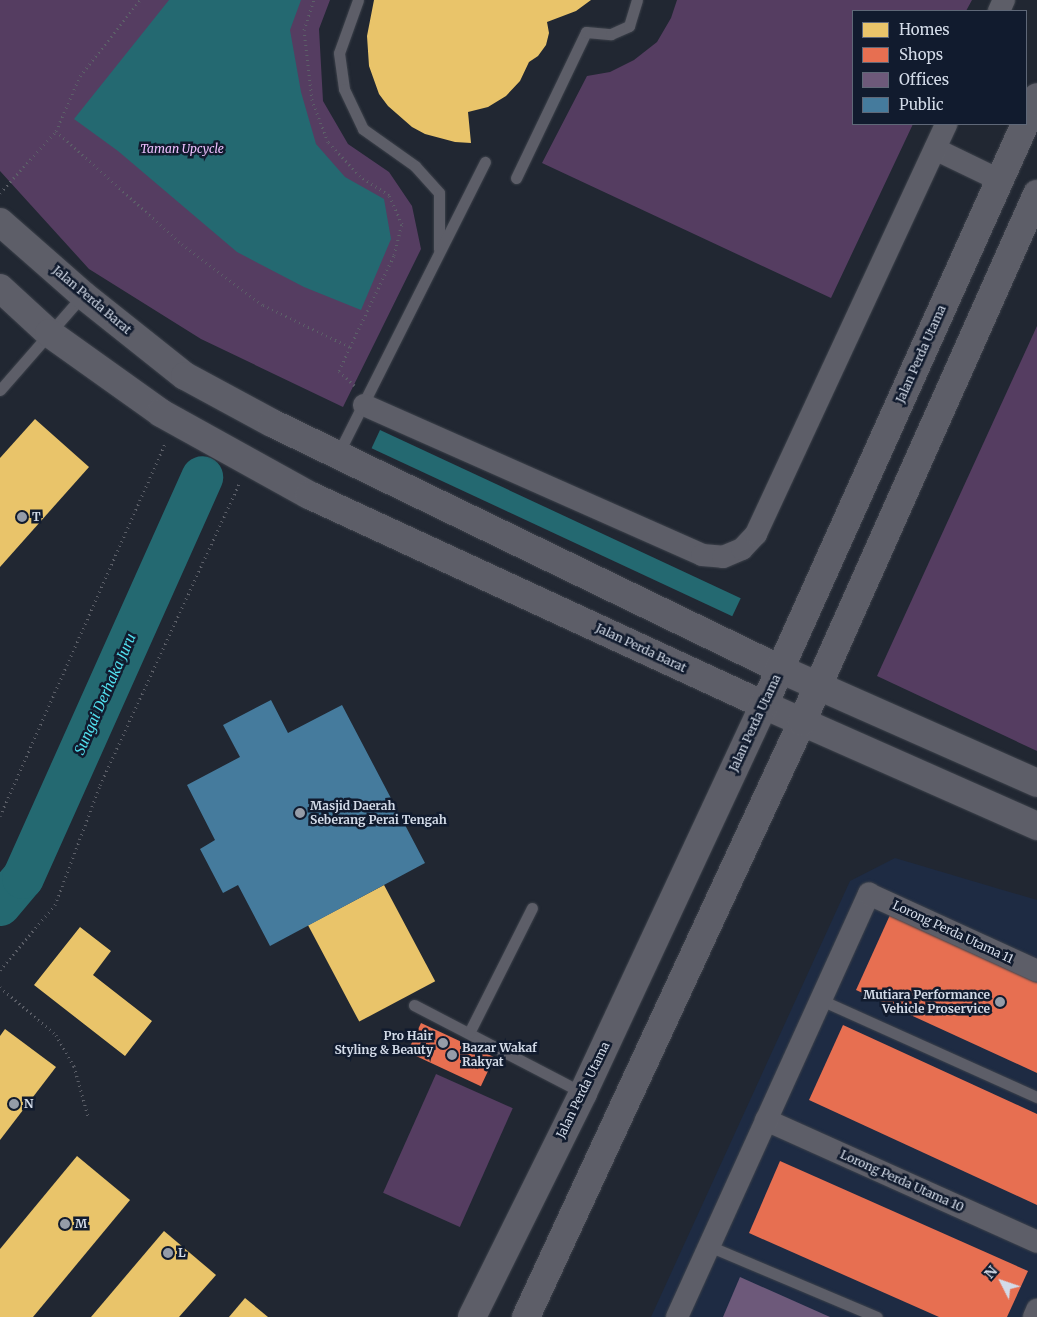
<!DOCTYPE html>
<html>
<head>
<meta charset="utf-8">
<style>
	body { margin:0 }
	#map { position:relative; width:1037px; height:1317px; overflow:hidden; background:#212732; font-family:Merriweather,serif }
	div>[style] { position:absolute }
	[style*='--x'] { left:calc(var(--x)*1px); top:calc(var(--y)*1px); width:calc(var(--w)*1px); rotate:calc(var(--a)*1deg) }
	.built>* { inset:0; background:#1e2b43 }
	.green>* { inset:0; background:#553d61; transform-origin:0 0 }
	.water>* { inset:0; background:#246971; transform-origin:0 0 }
	.homes>* { inset:0; background:#e9c46a; transform-origin:0 0 }
	.shops>* { inset:0; background:#e76f51; transform-origin:0 0 }
	.offices>* { inset:0; background:#6d597a }
	.public>* { inset:0; background:#457b9d }
	.river>* { height:42px; margin:-21px; padding:0 21px; transform-origin:21px; border-radius:21px; background:#246971 }
	.path>* { height:3px; margin-top:-1.5px; transform-origin:0; background:repeating-linear-gradient(90deg,#5c5f68 0 1px,transparent 0 5px) }
	.roads { filter:drop-shadow(0 0 1px #3c414a) drop-shadow(0 0 1px #3c414a) }
	.service>* { height:11px; margin:-5.5px; padding:0 5.5px; transform-origin:5.5px; border-radius:5.5px; background:#5d5e68 }
	.minor>* { height:22px; margin:-11px; padding:0 11px; transform-origin:11px; border-radius:11px; background:#5d5e68 }
	.tertiary>* { height:28px; margin:-14px; padding:0 14px; transform-origin:14px; border-radius:14px; background:#5d5e68 }
	.dots>* { width:14px; height:14px; translate:-50% -50%; box-sizing:border-box; border:2px solid #111b2e; border-radius:50% }
	span { translate:-50% -50%; white-space:nowrap; text-align:center; line-height:1.15; -webkit-text-stroke:5px #111b2e; paint-order:stroke }
	.park-label { font-size:12px; color:#edc0fe; font-style:italic }
	.street-label { font-size:12px; color:#d3dbe8 }
	.poi-label { font-size:12px; color:#d3dbe8; font-weight:700 }
	.left { translate:0 -50%; text-align:left }
	.right { translate:-100% -50%; text-align:right }
	.water-label { font-size:14px; color:#51dfee; font-style:italic }
	.legend { position:absolute; left:852px; top:10px; width:175px; height:115px; box-sizing:border-box; background:#111b2e; border:1px solid #5f6878; margin:0; padding:6px 9px; list-style:none; font-size:15px; color:#d3dbe8 }
	.legend li { display:flex; align-items:center; gap:10px; height:25px }
	.legend b { width:25px; border:1px solid #5f6878 }
	.north { position:absolute; left:977px; top:1257px; width:50px; height:50px; -webkit-text-stroke:4px #111b2e; paint-order:stroke; rotate:311deg; font-size:14px; font-weight:700; line-height:20px; text-align:center; color:#d3dbe8 }
	.north::after { content:''; display:block; margin:auto; width:18px; height:22px; background:#d3dbe8; clip-path:polygon(50% 0,100% 100%,50% 72%,0 100%) }
</style>
</head>
<body>
<div id="map">
	<div class="built">
		<i style="clip-path:polygon(895px 858px,1037px 900px,1037px 1317px,651px 1317px,850px 881px)"></i>
	</div>
	<div class="green">
		<i style="clip-path:polygon(0 0,330px 0,319px 29px,323px 101px,348px 144px,389px 172px,412px 206px,421px 249px,343px 407px,201px 339px,89px 269px,0 171px)"></i>
		<i style="clip-path:polygon(677px 0,972px 0,966px 11px,853px 11px,853px 124px,913px 124px,831px 298px,542px 163px,587px 76px,610px 72px,634px 60px,657px 42px,671px 18px)"></i>
		<i style="clip-path:polygon(1037px 326px,1037px 751px,877px 676px)"></i>
		<i style="left:436px;top:1074px;width:84px;height:130px;rotate:24deg"></i>
	</div>
	<div class="water">
		<i style="clip-path:polygon(169px 0,301px 0,290px 30px,301px 92px,316px 144px,345px 177px,384px 199px,391px 239px,361px 310px,304px 287px,237px 252px,118px 151px,74px 119px)"></i>
		<i style="left:380px;top:430px;width:398px;height:20px;rotate:25deg"></i>
	</div>
	<div class="homes">
		<i style="clip-path:polygon(374px 0,591px 0,576px 11px,547px 22px,549px 33px,546px 45px,538px 56px,529px 62px,520px 81px,506px 96px,488px 107px,468px 112px,471px 143px,455px 142px,425px 134px,412px 127px,388px 106px,379px 94px,369px 66px,367px 36px)"></i>
		<i style="clip-path:polygon(35px 419px,89px 467px,0 567px,0 458px)"></i>
		<i style="left:384px;top:885px;width:109px;height:86px;rotate:62deg"></i>
		<i style="clip-path:polygon(80px 927px,111px 951px,93px 975px,152px 1021px,125px 1056px,34px 985px)"></i>
		<i style="clip-path:polygon(5px 1029px,56px 1067px,0 1140px,0 1036px)"></i>
		<i style="clip-path:polygon(77px 1156px,130px 1200px,33px 1317px,0 1317px,0 1249px)"></i>
		<i style="clip-path:polygon(164px 1231px,216px 1275px,179px 1317px,91px 1317px)"></i>
		<i style="clip-path:polygon(245px 1298px,268px 1317px,229px 1317px)"></i>
	</div>
	<div class="shops">
		<i style="clip-path:polygon(890px 915px,1037px 982px,1037px 1073px,856px 990px)"></i>
		<i style="left:421px;top:1023px;width:81px;height:32px;rotate:25deg"></i>
		<i style="clip-path:polygon(843px 1025px,1037px 1114px,1037px 1205px,809px 1100px)"></i>
		<i style="clip-path:polygon(780px 1161px,1028px 1271px,1007px 1317px,939px 1317px,749px 1233px)"></i>
	</div>
	<div class="offices">
		<i style="clip-path:polygon(740px 1277px,830px 1317px,723px 1317px)"></i>
	</div>
	<div class="public">
		<i style="clip-path:polygon(271px 700px,288px 733px,342px 705px,425px 863px,270px 946px,238px 885px,223px 893px,200px 849px,215px 840px,187px 785px,240px 757px,223px 725px)"></i>
	</div>
	<div class="river">
		<i style="--x:0;--y:905;--w:35;--a:-50"></i>
		<i style="--x:23;--y:878;--w:439;--a:-65.9"></i>
	</div>
	<div class="path">
		<i style="--x:56;--y:131;--w:169;--a:41.9"></i>
		<i style="--x:182;--y:244;--w:101;--a:37"></i>
		<i style="--x:263;--y:305;--w:97;--a:25.8"></i>
		<i style="--x:350;--y:347;--w:102;--a:-64.4"></i>
		<i style="--x:394;--y:255;--w:32;--a:-76"></i>
		<i style="--x:402;--y:224;--w:32;--a:-114"></i>
		<i style="--x:389;--y:195;--w:35;--a:-147"></i>
		<i style="--x:360;--y:176;--w:47;--a:-133.3"></i>
		<i style="--x:328;--y:142;--w:45;--a:-110.9"></i>
		<i style="--x:312;--y:100;--w:70;--a:-96.5"></i>
		<i style="--x:304;--y:30;--w:32;--a:-72"></i>
		<i style="--x:0;--y:193;--w:84;--a:-47.9"></i>
		<i style="--x:56;--y:131;--w:60;--a:-66.4"></i>
		<i style="--x:80;--y:76;--w:97;--a:-51.7"></i>
		<i style="--x:350;--y:347;--w:26;--a:115"></i>
		<i style="--x:339;--y:371;--w:21;--a:43"></i>
		<i style="--x:0;--y:816;--w:407;--a:-66.1"></i>
		<i style="--x:0;--y:970;--w:85;--a:-49.8"></i>
		<i style="--x:55;--y:905;--w:128;--a:-69.4"></i>
		<i style="--x:100;--y:785;--w:332;--a:-65.2"></i>
		<i style="--x:0;--y:987;--w:74;--a:40.6"></i>
		<i style="--x:56;--y:1035;--w:36;--a:60"></i>
		<i style="--x:74;--y:1066;--w:52;--a:74.4"></i>
	</div>
	<div class="roads">
		<div class="service">
			<i style="--x:358;--y:0;--w:56;--a:109.7"></i>
			<i style="--x:339;--y:53;--w:36;--a:82"></i>
			<i style="--x:344;--y:89;--w:44;--a:64.6"></i>
			<i style="--x:363;--y:129;--w:64;--a:35.4"></i>
			<i style="--x:415;--y:166;--w:36;--a:48"></i>
			<i style="--x:439;--y:193;--w:56;--a:90"></i>
			<i style="--x:516;--y:178;--w:162;--a:-64.4"></i>
			<i style="--x:586;--y:32;--w:25;--a:5"></i>
			<i style="--x:611;--y:34;--w:20;--a:-24"></i>
			<i style="--x:629;--y:26;--w:27;--a:-73"></i>
			<i style="--x:0;--y:390;--w:126;--a:-48.9"></i>
			<i style="--x:338;--y:454;--w:327;--a:-63.3"></i>
			<i style="--x:821;--y:1000;--w:237;--a:24.2"></i>
			<i style="--x:414;--y:1005;--w:191;--a:27.5"></i>
			<i style="--x:469;--y:1033;--w:140;--a:-63.3"></i>
			<i style="--x:709;--y:1246;--w:182;--a:22.9"></i>
		</div>
		<div class="minor">
			<i style="--x:999;--y:11;--w:12;--a:-66"></i>
			<i style="--x:935;--y:149;--w:71;--a:25.8"></i>
			<i style="--x:364;--y:405;--w:370;--a:23.9"></i>
			<i style="--x:702;--y:555;--w:21;--a:5"></i>
			<i style="--x:723;--y:557;--w:21;--a:-23"></i>
			<i style="--x:742;--y:549;--w:21;--a:-47"></i>
			<i style="--x:756;--y:534;--w:452;--a:-65.1"></i>
			<i style="--x:766;--y:1120;--w:297;--a:24.2"></i>
			<i style="--x:677;--y:1317;--w:465;--a:-65.6"></i>
			<i style="--x:869;--y:894;--w:185;--a:24.6"></i>
			<i style="--x:1034;--y:1317;--w:8;--a:-67"></i>
		</div>
		<div class="tertiary">
			<i style="--x:1026;--y:122;--w:27;--a:-66"></i>
			<i style="--x:0;--y:222;--w:111;--a:41.3"></i>
			<i style="--x:83;--y:295;--w:130;--a:38.5"></i>
			<i style="--x:185;--y:376;--w:99;--a:28.4"></i>
			<i style="--x:272;--y:423;--w:564;--a:25.84"></i>
			<i style="--x:780;--y:669;--w:281;--a:23.9"></i>
			<i style="--x:0;--y:288;--w:67;--a:42.6"></i>
			<i style="--x:49;--y:333;--w:138;--a:35.5"></i>
			<i style="--x:161;--y:413;--w:169;--a:29"></i>
			<i style="--x:309;--y:495;--w:501;--a:24.78"></i>
			<i style="--x:764;--y:705;--w:299;--a:23.9"></i>
			<i style="--x:472;--y:1317;--w:250;--a:-63.6"></i>
			<i style="--x:583;--y:1093;--w:428;--a:-65"></i>
			<i style="--x:764;--y:705;--w:637;--a:-65.81"></i>
			<i style="--x:526;--y:1317;--w:656;--a:-65.12"></i>
			<i style="--x:802;--y:722;--w:578;--a:-66.01"></i>
		</div>
	</div>
	<div class="dots">
		<i style="left:22px;top:517px;background:#959ca8"></i>
		<i style="left:300px;top:813px;background:#959ca8"></i>
		<i style="left:1000px;top:1002px;background:#959ca8"></i>
		<i style="left:443px;top:1043px;background:#959ca8"></i>
		<i style="left:452px;top:1055px;background:#959ca8"></i>
		<i style="left:14px;top:1104px;background:#959ca8"></i>
		<i style="left:65px;top:1224px;background:#959ca8"></i>
		<i style="left:168px;top:1253px;background:#959ca8"></i>
	</div>
	<div class="park-label">
		<span style="left:182px;top:149px">Taman Upcycle</span>
	</div>
	<div class="street-label">
		<span style="left:92px;top:300px;rotate:40deg">Jalan Perda Barat</span>
		<span style="left:921px;top:354px;rotate:-66deg">Jalan Perda Utama</span>
		<span style="left:641px;top:648px;rotate:25deg">Jalan Perda Barat</span>
		<span style="left:755px;top:723px;rotate:-65deg">Jalan Perda Utama</span>
		<span style="left:953px;top:932px;rotate:25deg">Lorong Perda Utama 11</span>
		<span style="left:583px;top:1090px;rotate:-64deg">Jalan Perda Utama</span>
		<span style="left:902px;top:1181px;rotate:24deg">Lorong Perda Utama 10</span>
	</div>
	<div class="poi-label">
		<span class="left" style="left:32px;top:517px">T</span>
		<span class="left" style="left:310px;top:813px">Masjid Daerah<br>Seberang Perai Tengah</span>
		<span class="right" style="left:990px;top:1002px">Mutiara Performance<br>Vehicle Proservice</span>
		<span class="right" style="left:433px;top:1043px">Pro Hair<br>Styling &amp; Beauty</span>
		<span class="left" style="left:462px;top:1055px">Bazar Wakaf<br>Rakyat</span>
		<span class="left" style="left:24px;top:1104px">N</span>
		<span class="left" style="left:75px;top:1224px">M</span>
		<span class="left" style="left:178px;top:1253px">L</span>
	</div>
	<div class="water-label">
		<span style="left:105px;top:694px;rotate:-66deg">Sungai Derhaka Juru</span>
	</div>
	<ul class="legend">
	<li><b style="height:14px;background:#e9c46a"></b>Homes</li>
	<li><b style="height:14px;background:#e76f51"></b>Shops</li>
	<li><b style="height:14px;background:#6d597a"></b>Offices</li>
	<li><b style="height:14px;background:#457b9d"></b>Public</li>
	</ul>
	<div class="north">N</div>
</div>
</body>
</html>
